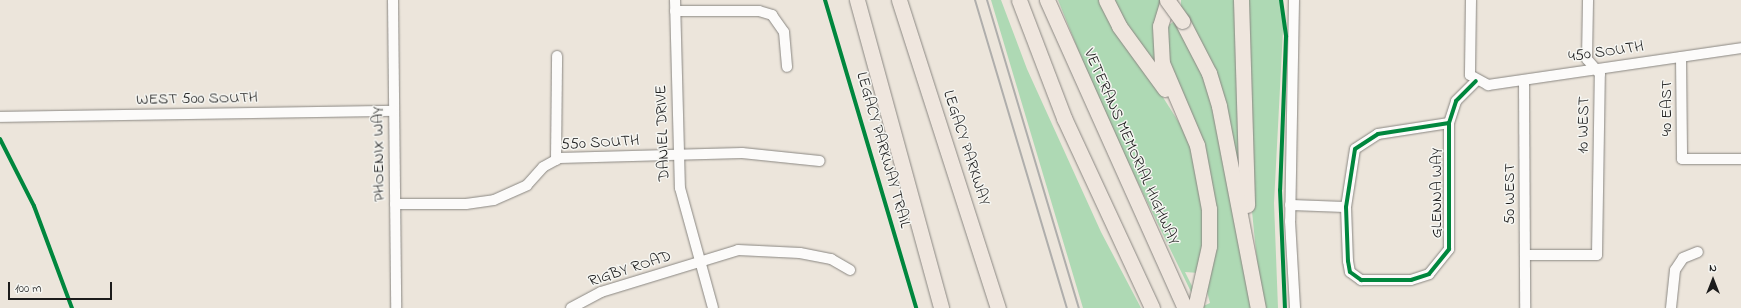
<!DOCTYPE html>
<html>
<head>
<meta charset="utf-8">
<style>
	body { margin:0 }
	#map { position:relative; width:1741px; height:308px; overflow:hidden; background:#ece5db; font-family:"Indie Flower",sans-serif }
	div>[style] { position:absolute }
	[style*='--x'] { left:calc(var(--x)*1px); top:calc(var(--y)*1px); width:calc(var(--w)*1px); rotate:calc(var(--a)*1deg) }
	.green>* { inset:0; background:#aed9b4 }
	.roads { filter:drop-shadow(0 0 1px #8a8782) drop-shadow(0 0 1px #8a8782) }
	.minor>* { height:10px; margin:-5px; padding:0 5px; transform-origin:5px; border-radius:5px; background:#fcfbfa }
	.highway>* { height:15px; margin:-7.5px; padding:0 7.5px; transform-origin:7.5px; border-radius:7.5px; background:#efe6de }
	.rail>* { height:2px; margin:-1px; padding:0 1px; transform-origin:1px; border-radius:1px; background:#afaeac }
	.bridges { filter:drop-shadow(0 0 1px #8a8782) drop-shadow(0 0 1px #8a8782) }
	.highway-bridge>* { height:15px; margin:-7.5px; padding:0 7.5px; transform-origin:7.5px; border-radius:7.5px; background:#efe6de }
	.cycleway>* { height:4px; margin:-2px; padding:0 2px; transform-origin:2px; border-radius:2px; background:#00873e }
	span { translate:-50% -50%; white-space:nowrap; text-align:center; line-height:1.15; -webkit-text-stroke:3px #f6f6f2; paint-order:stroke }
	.street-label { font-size:16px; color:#1c1c1c }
	.north { position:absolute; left:1693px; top:260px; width:40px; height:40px; -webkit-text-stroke:3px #f6f6f2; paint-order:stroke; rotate:0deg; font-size:11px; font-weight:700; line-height:16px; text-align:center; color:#1c1c1c }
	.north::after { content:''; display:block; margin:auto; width:14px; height:18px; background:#1c1c1c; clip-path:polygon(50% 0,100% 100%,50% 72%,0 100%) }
	.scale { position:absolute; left:8px; top:282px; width:104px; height:18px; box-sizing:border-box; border:2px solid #1c1c1c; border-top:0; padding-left:5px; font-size:12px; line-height:14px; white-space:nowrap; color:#1c1c1c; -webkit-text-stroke:3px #f6f6f2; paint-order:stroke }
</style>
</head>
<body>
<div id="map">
	<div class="green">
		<i style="clip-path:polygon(991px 0,1001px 0,1027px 69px,1101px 232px,1141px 308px,1083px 308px)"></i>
		<i style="clip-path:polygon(1058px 0,1101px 0,1187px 135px,1200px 175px,1203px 232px,1199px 273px,1185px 272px,1194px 290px,1193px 296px,1101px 107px)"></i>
		<i style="clip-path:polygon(1110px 0,1161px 0,1153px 33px,1159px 72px)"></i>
		<i style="clip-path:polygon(1181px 0,1235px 0,1241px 192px,1181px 11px)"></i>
		<i style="clip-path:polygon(1244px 0,1279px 0,1284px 11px,1274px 203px,1278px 308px,1262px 308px,1260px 292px,1250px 191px)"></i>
		<i style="clip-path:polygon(1176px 20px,1206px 83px,1219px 128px,1251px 308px,1199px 308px,1210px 303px,1205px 284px,1215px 204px,1203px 146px,1170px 70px,1163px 29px)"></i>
	</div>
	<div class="roads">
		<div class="minor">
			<i style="--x:393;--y:0;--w:308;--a:89.4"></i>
			<i style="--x:675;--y:0;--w:188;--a:88.5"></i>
			<i style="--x:680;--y:188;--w:124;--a:74.6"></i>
			<i style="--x:1294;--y:0;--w:221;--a:91"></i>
			<i style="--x:1290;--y:221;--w:87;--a:86.7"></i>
			<i style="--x:1471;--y:0;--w:75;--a:90.8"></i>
			<i style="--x:1470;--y:75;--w:21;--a:29"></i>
			<i style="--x:1488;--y:85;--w:256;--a:-8.3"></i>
			<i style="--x:675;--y:11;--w:84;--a:0"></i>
			<i style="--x:759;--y:11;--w:14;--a:17"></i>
			<i style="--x:772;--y:15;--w:21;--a:55"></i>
			<i style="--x:784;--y:32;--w:35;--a:85"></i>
			<i style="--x:1681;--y:57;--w:102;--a:89.4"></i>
			<i style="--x:1682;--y:159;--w:59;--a:0"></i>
			<i style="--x:1524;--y:80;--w:228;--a:89.7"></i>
			<i style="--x:0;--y:117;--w:393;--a:-0.9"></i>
			<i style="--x:1449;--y:123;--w:72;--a:171.2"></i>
			<i style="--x:1378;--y:134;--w:27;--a:147"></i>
			<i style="--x:1355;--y:149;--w:59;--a:98.8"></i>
			<i style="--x:1346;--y:207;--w:54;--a:87.9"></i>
			<i style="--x:1348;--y:261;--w:11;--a:80"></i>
			<i style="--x:1350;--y:272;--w:14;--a:36"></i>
			<i style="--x:1361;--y:280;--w:50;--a:0"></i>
			<i style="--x:1411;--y:280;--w:19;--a:-18"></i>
			<i style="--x:1429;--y:274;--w:32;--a:-51"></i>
			<i style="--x:1449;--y:249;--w:126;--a:-90"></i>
			<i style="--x:1449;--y:123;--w:23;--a:-72"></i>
			<i style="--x:1456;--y:101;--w:28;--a:-45"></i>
			<i style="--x:556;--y:160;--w:104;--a:-89.4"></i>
			<i style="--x:395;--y:204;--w:71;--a:0"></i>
			<i style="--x:466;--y:204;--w:28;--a:-8"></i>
			<i style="--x:494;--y:200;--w:36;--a:-24"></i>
			<i style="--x:527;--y:185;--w:24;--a:-48"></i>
			<i style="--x:543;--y:167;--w:18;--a:-29"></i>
			<i style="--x:559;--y:158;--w:183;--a:-1.6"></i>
			<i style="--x:742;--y:153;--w:78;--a:5.9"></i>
			<i style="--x:1290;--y:205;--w:56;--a:2"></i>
			<i style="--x:1525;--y:255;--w:72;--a:0"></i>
			<i style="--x:1597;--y:255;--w:181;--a:-89.1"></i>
			<i style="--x:1600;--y:74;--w:20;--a:-131"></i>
			<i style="--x:1587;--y:59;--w:59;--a:-89"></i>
			<i style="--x:571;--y:308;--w:34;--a:-28"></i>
			<i style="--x:601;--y:292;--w:143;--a:-17"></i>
			<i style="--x:738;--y:250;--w:62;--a:2.8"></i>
			<i style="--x:800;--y:253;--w:32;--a:11"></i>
			<i style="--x:831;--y:259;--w:22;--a:30"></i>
			<i style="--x:1671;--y:308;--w:38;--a:-84"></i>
			<i style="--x:1675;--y:270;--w:14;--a:-56"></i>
			<i style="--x:1683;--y:258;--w:16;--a:-22"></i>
		</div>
		<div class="highway">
			<i style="--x:857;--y:0;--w:319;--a:74.7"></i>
			<i style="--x:899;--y:0;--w:324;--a:72.2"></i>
			<i style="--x:1019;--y:0;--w:126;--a:69.1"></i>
			<i style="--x:1064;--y:118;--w:209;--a:65.1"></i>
			<i style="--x:1047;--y:0;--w:338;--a:65.9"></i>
			<i style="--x:1106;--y:0;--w:29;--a:63"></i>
			<i style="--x:1119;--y:26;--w:78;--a:53.9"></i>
			<i style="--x:1168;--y:0;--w:27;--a:107"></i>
			<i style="--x:1160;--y:26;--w:37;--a:87"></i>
			<i style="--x:1162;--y:63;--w:89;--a:66.9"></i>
			<i style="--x:1197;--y:145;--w:65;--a:79.4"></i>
			<i style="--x:1209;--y:209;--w:37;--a:90"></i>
			<i style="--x:1209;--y:246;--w:64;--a:102.7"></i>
			<i style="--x:1241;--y:0;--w:205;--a:88.3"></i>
			<i style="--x:1182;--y:21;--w:59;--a:62.6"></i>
			<i style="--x:1209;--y:73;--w:34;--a:73"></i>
			<i style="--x:1219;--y:106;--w:206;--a:79.1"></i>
		</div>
	</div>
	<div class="rail">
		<i style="--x:975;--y:0;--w:321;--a:73.4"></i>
		<i style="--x:987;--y:0;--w:321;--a:73.4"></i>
	</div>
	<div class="bridges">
		<div class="highway-bridge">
			<i style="--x:1167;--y:0;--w:26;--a:54"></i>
		</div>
	</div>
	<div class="cycleway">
		<i style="--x:825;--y:0;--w:321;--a:73.5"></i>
		<i style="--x:1281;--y:0;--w:37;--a:82"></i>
		<i style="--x:1286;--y:37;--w:153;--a:92.2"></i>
		<i style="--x:1280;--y:190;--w:118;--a:87.6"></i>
		<i style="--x:1449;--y:123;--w:72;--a:171.2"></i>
		<i style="--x:1378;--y:134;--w:27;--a:147"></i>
		<i style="--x:1355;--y:149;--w:59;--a:98.8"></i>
		<i style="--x:1346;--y:207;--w:54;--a:87.9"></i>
		<i style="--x:1348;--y:261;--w:11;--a:80"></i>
		<i style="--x:1350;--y:272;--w:14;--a:36"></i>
		<i style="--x:1361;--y:280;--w:50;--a:0"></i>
		<i style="--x:1411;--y:280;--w:19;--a:-18"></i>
		<i style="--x:1429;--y:274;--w:32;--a:-51"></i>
		<i style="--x:1449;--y:249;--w:126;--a:-90"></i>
		<i style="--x:1449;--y:123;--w:23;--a:-72"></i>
		<i style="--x:1456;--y:101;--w:28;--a:-45"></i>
		<i style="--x:0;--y:139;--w:75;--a:63.1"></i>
		<i style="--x:34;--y:206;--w:109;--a:69.6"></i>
	</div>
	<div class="street-label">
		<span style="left:1606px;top:52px;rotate:-8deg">450 SOUTH</span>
		<span style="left:197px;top:99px;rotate:-1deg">WEST 500 SOUTH</span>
		<span style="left:1667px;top:108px;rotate:-90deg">40 EAST</span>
		<span style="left:1584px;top:125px;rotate:-89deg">10 WEST</span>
		<span style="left:663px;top:133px;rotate:-92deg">DANIEL DRIVE</span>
		<span style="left:600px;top:143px;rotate:-3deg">550 SOUTH</span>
		<span style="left:1131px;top:147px;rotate:66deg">VETERANS MEMORIAL HIGHWAY</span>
		<span style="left:966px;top:148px;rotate:72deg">LEGACY PARKWAY</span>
		<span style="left:883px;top:150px;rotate:74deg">LEGACY PARKWAY TRAIL</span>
		<span style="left:379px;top:154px;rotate:-91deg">PHOENIX WAY</span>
		<span style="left:1437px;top:193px;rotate:-90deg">GLENNA WAY</span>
		<span style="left:1510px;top:194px;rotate:-90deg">50 WEST</span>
		<span style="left:630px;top:269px;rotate:-18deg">RIGBY ROAD</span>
	</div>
	<div class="north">N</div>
	<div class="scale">100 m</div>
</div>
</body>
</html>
